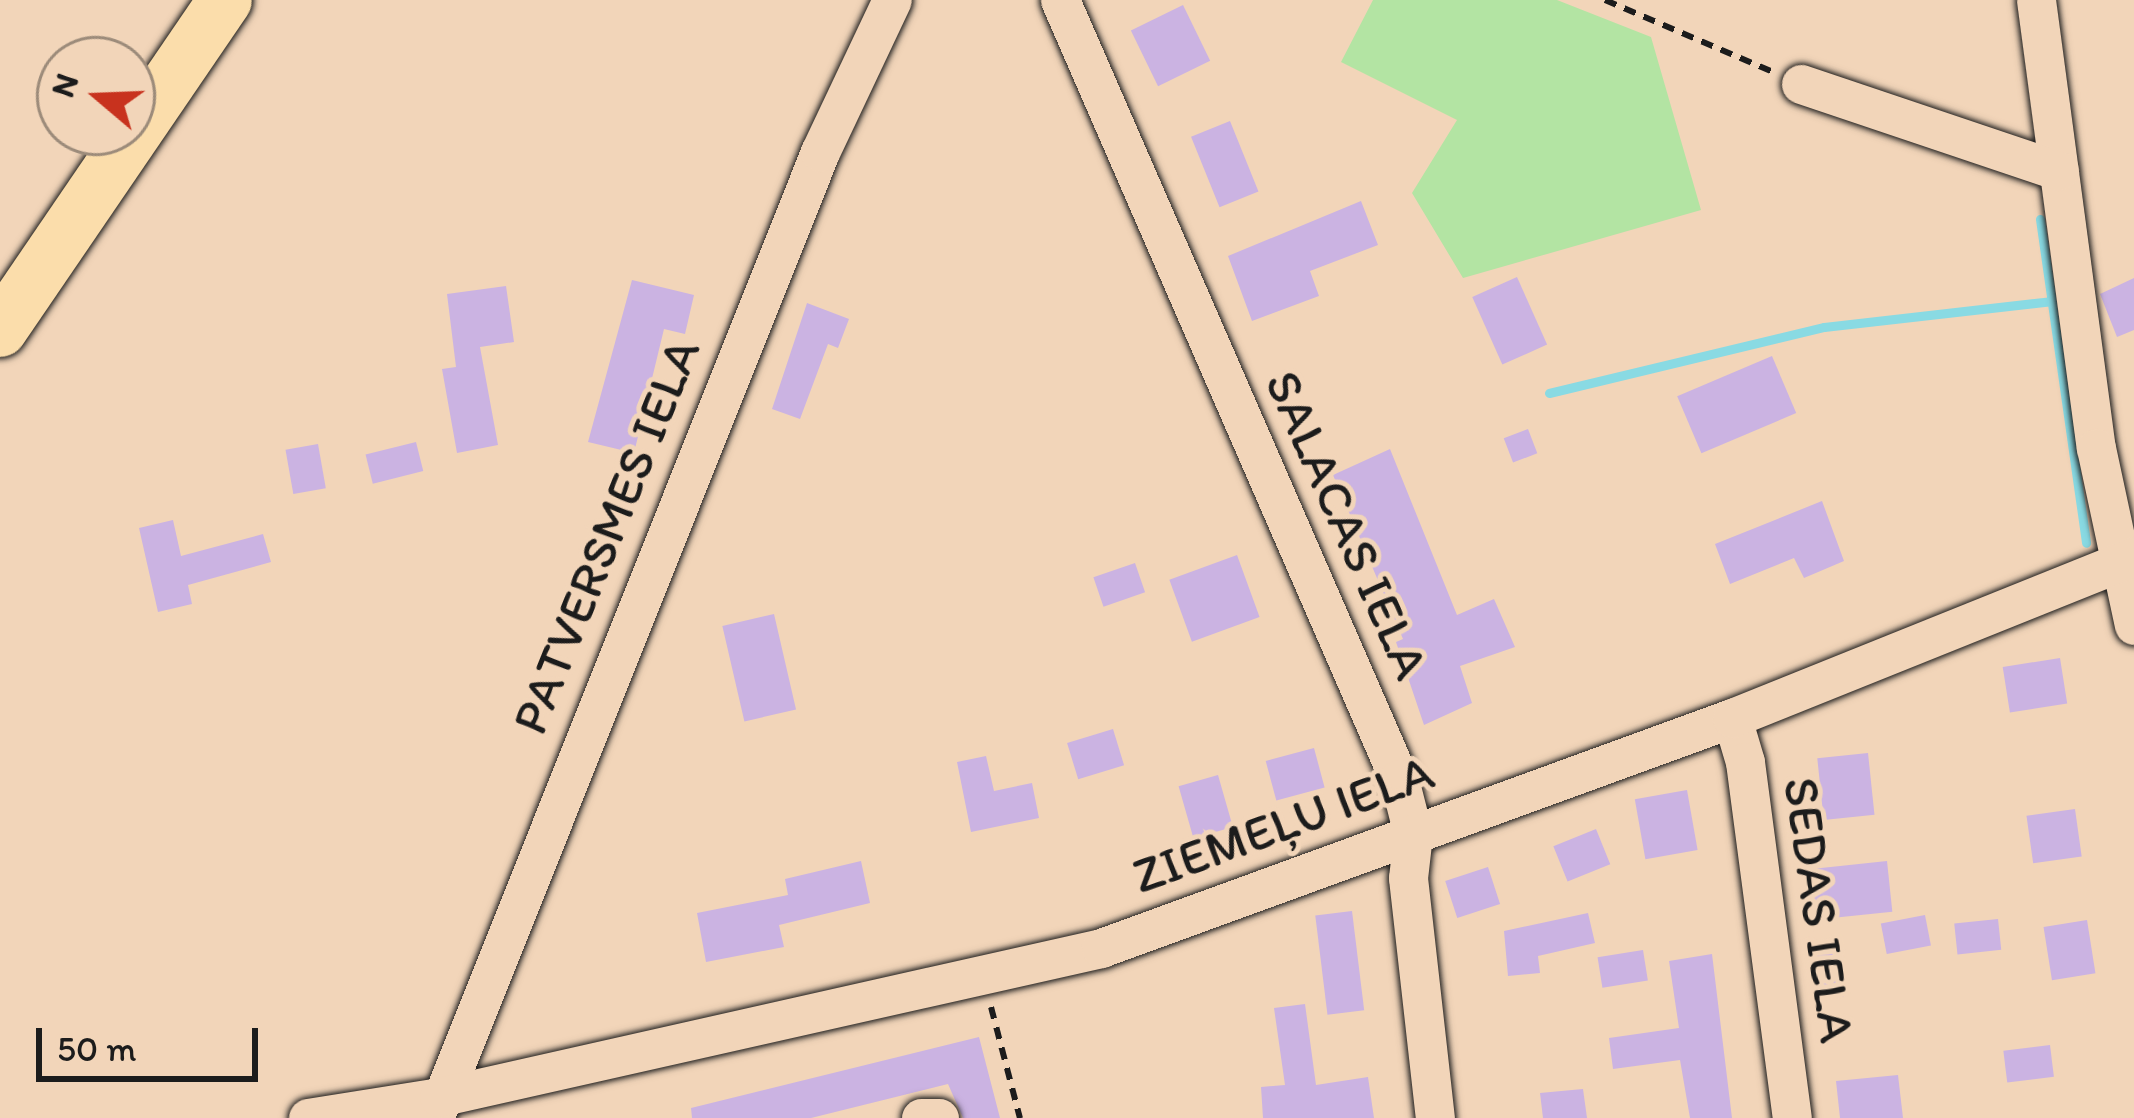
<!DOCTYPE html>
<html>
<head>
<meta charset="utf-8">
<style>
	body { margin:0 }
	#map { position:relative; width:2134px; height:1118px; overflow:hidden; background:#f2d5b9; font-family:Itim,sans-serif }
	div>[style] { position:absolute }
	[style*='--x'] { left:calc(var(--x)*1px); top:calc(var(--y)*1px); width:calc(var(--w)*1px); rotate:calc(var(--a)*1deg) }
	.green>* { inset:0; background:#b3e4a3 }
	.stream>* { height:9px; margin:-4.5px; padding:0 4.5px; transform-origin:4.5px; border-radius:4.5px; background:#89dae3 }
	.building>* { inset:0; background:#cbb3e2; transform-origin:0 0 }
	.path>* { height:6px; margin-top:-3px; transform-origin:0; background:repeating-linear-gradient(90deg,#1c1c1c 0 12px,transparent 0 21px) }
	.roads { filter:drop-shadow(0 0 3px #1c1c1c) drop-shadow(0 0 3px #1c1c1c) }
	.minor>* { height:39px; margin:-19.5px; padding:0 19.5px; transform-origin:19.5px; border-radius:19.5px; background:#f2d5b9 }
	.highway>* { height:54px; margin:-27px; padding:0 27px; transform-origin:27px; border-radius:27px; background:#fbddab }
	span { translate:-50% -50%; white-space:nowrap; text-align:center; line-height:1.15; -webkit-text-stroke:10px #f2d5b9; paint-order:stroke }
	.street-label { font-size:51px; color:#1c1c1c }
	.north { position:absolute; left:36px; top:36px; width:120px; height:120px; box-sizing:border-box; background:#f2d5b9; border:3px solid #9c8b7a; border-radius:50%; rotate:289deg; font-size:33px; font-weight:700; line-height:48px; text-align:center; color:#1c1c1c }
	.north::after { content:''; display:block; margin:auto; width:42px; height:54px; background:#c8321e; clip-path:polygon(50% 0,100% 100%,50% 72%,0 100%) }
	.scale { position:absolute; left:36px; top:1028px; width:222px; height:54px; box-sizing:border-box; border:6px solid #1c1c1c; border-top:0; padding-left:15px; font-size:36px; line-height:42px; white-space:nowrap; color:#1c1c1c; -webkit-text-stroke:9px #f2d5b9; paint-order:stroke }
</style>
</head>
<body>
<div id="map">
	<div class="green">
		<i style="clip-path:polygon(1373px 0,1557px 0,1651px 37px,1701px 210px,1463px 278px,1412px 193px,1457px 120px,1341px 62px)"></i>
	</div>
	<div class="stream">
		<i style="--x:2040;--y:219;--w:327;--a:81.9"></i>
		<i style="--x:1549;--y:393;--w:283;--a:-13.5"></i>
		<i style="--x:1824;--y:327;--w:228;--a:-6.5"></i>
	</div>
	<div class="building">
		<i style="left:1183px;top:5px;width:62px;height:58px;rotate:64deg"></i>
		<i style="left:1230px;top:121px;width:76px;height:42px;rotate:68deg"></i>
		<i style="clip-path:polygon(1361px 201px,1378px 245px,1310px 271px,1319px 296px,1252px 321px,1228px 256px)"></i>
		<i style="left:1517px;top:277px;width:74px;height:49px;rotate:66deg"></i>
		<i style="clip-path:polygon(2134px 278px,2134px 330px,2117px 337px,2100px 294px)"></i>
		<i style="clip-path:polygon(632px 280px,694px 295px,685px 334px,664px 329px,634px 453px,588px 442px)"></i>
		<i style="clip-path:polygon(506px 286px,514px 342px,480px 347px,498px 445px,457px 453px,442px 369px,456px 367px,447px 294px)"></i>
		<i style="clip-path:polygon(807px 303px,849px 319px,838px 348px,828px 344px,800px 419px,772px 409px)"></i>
		<i style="left:1772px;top:356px;width:62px;height:103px;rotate:67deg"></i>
		<i style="left:1528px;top:429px;width:26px;height:26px;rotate:69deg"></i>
		<i style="left:416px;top:442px;width:30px;height:52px;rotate:76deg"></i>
		<i style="left:318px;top:444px;width:45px;height:33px;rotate:80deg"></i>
		<i style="clip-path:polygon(1390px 449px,1457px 615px,1494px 599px,1515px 647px,1460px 666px,1472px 703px,1424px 725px,1396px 642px,1403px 639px,1333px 475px)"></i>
		<i style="clip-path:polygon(1822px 501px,1844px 561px,1804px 578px,1794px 558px,1730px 584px,1715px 544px)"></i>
		<i style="clip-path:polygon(173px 520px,181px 556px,263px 534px,271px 562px,188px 585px,192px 604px,158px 612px,139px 528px)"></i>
		<i style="left:1237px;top:555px;width:66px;height:72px;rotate:70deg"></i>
		<i style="left:1135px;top:563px;width:31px;height:44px;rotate:71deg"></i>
		<i style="left:774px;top:614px;width:98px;height:53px;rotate:77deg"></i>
		<i style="left:2060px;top:658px;width:46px;height:58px;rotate:81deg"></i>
		<i style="left:1113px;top:729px;width:38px;height:48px;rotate:73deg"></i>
		<i style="left:1314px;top:748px;width:41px;height:50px;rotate:75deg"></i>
		<i style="left:1868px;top:753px;width:62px;height:51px;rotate:84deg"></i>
		<i style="clip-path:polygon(986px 756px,994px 791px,1032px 783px,1039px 818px,971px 832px,957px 762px)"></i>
		<i style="left:1218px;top:775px;width:54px;height:41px;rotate:74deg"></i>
		<i style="left:1687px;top:790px;width:61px;height:53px;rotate:80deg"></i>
		<i style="left:2075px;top:809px;width:48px;height:49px;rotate:82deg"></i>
		<i style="left:1596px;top:829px;width:38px;height:46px;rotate:68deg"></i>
		<i style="clip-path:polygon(861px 861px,870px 903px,779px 925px,784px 947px,706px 962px,697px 913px,788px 895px,785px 879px)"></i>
		<i style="left:1887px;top:861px;width:51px;height:78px;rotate:84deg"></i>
		<i style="left:1488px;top:867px;width:39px;height:45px;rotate:72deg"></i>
		<i style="left:1352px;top:911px;width:100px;height:37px;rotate:83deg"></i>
		<i style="clip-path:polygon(1588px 913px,1595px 943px,1538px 956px,1540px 973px,1508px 976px,1504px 931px)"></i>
		<i style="left:1925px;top:915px;width:31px;height:45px;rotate:79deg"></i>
		<i style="left:1998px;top:919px;width:31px;height:44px;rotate:84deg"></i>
		<i style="left:2087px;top:920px;width:54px;height:44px;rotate:81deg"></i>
		<i style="left:1643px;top:950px;width:31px;height:46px;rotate:81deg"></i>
		<i style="left:1840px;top:953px;width:44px;height:31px;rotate:85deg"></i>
		<i style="clip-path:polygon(1712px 954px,1732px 1118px,1690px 1118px,1680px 1060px,1613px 1069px,1609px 1038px,1679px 1028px,1669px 961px)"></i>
		<i style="clip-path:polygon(1305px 1004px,1316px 1085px,1368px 1077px,1374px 1118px,1263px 1118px,1261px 1087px,1285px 1085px,1274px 1008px)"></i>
		<i style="clip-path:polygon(979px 1037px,1000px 1118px,963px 1118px,948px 1084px,811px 1118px,692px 1118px,691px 1108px)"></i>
		<i style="left:2050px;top:1045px;width:32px;height:47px;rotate:83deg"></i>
		<i style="clip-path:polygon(1898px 1075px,1903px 1118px,1840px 1118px,1836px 1081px)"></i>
		<i style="clip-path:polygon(1583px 1089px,1587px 1118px,1543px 1118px,1540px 1093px)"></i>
	</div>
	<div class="path">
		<i style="--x:1605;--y:0;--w:181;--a:23.2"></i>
		<i style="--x:991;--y:1007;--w:115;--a:75.4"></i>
	</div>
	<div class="roads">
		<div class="minor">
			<i style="--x:1060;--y:0;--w:850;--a:66.48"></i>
			<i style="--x:1399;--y:779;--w:57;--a:75.7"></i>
			<i style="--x:1413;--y:834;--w:44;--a:96.5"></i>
			<i style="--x:1408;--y:878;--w:242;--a:83.6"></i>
			<i style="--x:2036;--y:0;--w:452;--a:82.4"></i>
			<i style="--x:2096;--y:448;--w:181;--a:77.9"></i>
			<i style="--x:1801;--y:84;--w:272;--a:18.6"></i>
			<i style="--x:1732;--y:718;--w:46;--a:73.5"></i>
			<i style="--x:1745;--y:762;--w:359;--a:82.5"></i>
			<i style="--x:435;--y:1116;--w:1038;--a:-68.23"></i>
			<i style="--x:820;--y:152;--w:168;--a:-64.7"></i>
			<i style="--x:308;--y:1118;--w:133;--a:-9.1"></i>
			<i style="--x:439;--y:1097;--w:679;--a:-12.68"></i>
			<i style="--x:1101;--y:948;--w:672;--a:-20.03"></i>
			<i style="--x:1732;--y:718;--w:433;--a:-21.9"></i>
			<i style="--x:921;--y:1118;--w:18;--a:0"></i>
		</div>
		<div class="highway">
			<i style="--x:0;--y:330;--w:399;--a:-55.7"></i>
		</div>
	</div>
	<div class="street-label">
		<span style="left:1347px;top:525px;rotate:66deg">SALACAS IELA</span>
		<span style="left:606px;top:536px;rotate:-68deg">PATVERSMES IELA</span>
		<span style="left:1283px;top:824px;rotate:-20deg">ZIEMEĻU IELA</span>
		<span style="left:1819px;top:910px;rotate:82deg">SEDAS IELA</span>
	</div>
	<div class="north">N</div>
	<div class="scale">50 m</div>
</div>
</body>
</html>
